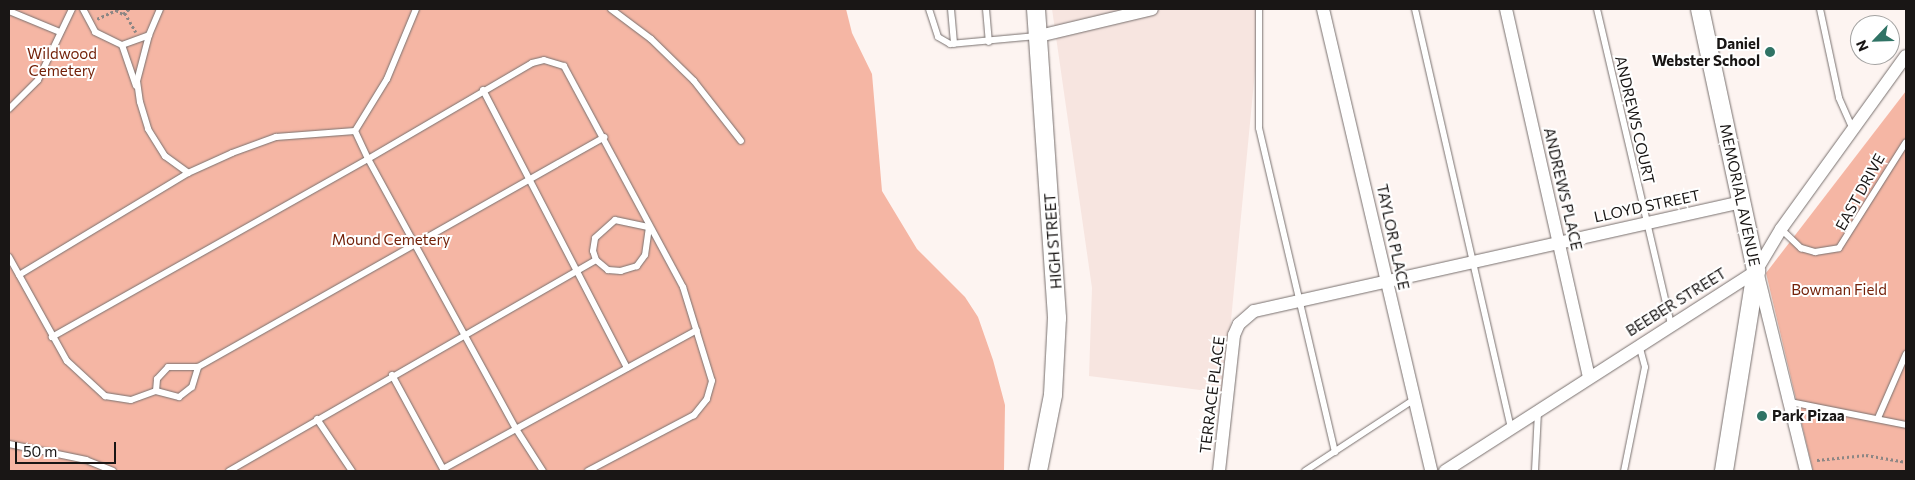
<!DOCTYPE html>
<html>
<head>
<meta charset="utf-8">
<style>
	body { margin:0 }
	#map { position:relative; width:1915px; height:480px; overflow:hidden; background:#fdf4f1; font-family:Commissioner,sans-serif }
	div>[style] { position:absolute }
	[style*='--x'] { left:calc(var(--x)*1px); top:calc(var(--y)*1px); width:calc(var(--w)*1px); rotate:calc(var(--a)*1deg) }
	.built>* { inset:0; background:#f7e5e0 }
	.green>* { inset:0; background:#f5b6a4 }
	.path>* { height:2.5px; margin-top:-1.25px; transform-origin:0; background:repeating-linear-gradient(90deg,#8c8684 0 2.5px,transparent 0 5px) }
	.roads { filter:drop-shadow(0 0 1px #78706e) drop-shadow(0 0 1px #78706e) }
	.lane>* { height:6px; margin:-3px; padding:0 3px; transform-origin:3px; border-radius:3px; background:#fff }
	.street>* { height:12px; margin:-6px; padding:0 6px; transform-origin:6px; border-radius:6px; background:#fff }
	.secondary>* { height:18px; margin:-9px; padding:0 9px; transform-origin:9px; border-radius:9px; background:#fff }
	.dots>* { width:14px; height:14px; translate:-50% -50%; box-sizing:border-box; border:2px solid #fff; border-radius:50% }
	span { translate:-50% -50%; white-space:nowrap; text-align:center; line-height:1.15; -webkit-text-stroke:4px #fff; paint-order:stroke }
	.poi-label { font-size:15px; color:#191615; font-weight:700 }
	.right { translate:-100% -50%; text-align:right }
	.left { translate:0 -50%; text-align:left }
	.park-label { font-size:15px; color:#73220a }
	.street-label { font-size:15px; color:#191615 }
	.frame { position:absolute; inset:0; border:10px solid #191615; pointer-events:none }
	.north { position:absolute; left:1850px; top:15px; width:50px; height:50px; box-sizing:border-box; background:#fff; border:1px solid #a3a2a1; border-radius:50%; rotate:246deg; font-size:14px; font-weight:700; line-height:20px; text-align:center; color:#191615 }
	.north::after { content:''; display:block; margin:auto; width:18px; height:22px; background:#307365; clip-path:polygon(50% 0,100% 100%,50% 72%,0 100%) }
	.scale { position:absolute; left:15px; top:442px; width:101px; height:22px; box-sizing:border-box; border:2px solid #191615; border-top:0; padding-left:6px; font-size:15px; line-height:18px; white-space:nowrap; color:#191615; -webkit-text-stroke:4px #fff; paint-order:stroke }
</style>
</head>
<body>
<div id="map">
	<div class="built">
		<i style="clip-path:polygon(1052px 9px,1261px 9px,1224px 393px,1089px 376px,1092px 288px)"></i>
	</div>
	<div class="green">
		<i style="clip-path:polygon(9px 9px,846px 9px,852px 33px,872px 74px,882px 191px,917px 249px,965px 297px,978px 317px,993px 360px,1005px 405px,1004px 471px,9px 471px)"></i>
		<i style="clip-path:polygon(1906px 91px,1906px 471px,1813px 471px,1766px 273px)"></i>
	</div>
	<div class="path">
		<i style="--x:116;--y:10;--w:8;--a:30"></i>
		<i style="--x:123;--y:14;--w:8;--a:-40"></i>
		<i style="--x:125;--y:13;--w:22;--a:60"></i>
		<i style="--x:97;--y:19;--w:21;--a:-25"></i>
		<i style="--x:1817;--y:460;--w:49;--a:-5.8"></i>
		<i style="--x:1866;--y:455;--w:41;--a:9.9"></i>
	</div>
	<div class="roads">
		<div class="lane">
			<i style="--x:83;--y:9;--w:26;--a:62"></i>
			<i style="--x:95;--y:32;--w:30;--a:26"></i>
			<i style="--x:122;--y:45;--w:29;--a:-20"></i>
			<i style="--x:149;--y:35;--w:28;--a:-67"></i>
			<i style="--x:611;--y:9;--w:50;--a:36.9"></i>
			<i style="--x:651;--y:39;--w:60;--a:44.3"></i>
			<i style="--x:694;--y:81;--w:76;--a:51.9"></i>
			<i style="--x:929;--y:9;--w:29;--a:72"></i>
			<i style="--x:938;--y:37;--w:14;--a:30"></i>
			<i style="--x:950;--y:44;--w:87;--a:-5.3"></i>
			<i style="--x:951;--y:9;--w:35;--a:85"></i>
			<i style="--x:986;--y:9;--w:33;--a:85"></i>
			<i style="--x:1259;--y:9;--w:119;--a:90"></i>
			<i style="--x:1259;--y:128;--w:333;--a:76.8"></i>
			<i style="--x:1415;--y:9;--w:430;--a:77.1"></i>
			<i style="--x:1597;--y:9;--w:324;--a:76.8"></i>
			<i style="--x:1820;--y:9;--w:91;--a:77.9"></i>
			<i style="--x:1839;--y:98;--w:35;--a:66"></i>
			<i style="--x:9;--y:11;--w:55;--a:22.4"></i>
			<i style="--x:149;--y:35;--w:48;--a:104.6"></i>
			<i style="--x:137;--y:81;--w:21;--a:82"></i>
			<i style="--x:140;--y:102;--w:28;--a:73"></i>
			<i style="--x:148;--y:129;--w:32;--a:58"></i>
			<i style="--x:165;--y:156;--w:29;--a:36"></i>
			<i style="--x:122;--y:45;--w:43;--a:71.1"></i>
			<i style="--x:483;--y:90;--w:313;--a:62.6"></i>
			<i style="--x:9;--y:109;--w:41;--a:-45"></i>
			<i style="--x:38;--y:80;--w:79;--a:-64.4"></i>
			<i style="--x:355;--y:131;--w:61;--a:-58.4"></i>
			<i style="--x:387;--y:79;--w:76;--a:-67.5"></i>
			<i style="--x:615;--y:220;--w:35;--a:12"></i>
			<i style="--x:649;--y:227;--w:28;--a:98"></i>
			<i style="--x:645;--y:255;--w:14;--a:126"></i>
			<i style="--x:637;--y:266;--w:17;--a:163"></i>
			<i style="--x:621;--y:271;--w:13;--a:-176"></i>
			<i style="--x:608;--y:270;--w:16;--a:-140"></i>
			<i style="--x:596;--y:260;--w:9;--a:-108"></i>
			<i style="--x:593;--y:251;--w:13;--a:-81"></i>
			<i style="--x:595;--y:238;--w:27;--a:-42"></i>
			<i style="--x:1781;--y:229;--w:28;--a:44"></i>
			<i style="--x:1801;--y:248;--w:15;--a:16"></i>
			<i style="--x:1815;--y:252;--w:24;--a:-9"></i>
			<i style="--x:1839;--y:248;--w:125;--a:-57.7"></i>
			<i style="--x:9;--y:257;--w:119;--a:60.9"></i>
			<i style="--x:67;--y:361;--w:52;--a:42.6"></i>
			<i style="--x:105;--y:396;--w:26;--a:9"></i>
			<i style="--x:131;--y:400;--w:27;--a:-20"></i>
			<i style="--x:156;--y:391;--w:12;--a:-85"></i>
			<i style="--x:157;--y:379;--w:16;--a:-47"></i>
			<i style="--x:168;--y:367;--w:30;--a:0"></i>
			<i style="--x:198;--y:367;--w:467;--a:-29.5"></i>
			<i style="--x:19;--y:275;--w:197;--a:-31.1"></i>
			<i style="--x:188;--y:173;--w:48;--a:-24.4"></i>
			<i style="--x:232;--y:153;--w:47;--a:-20"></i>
			<i style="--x:276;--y:137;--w:79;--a:-4.3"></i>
			<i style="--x:355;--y:131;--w:31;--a:65"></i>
			<i style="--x:368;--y:159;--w:363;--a:150.6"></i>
			<i style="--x:392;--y:375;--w:107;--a:61.5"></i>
			<i style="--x:443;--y:469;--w:83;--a:-28.7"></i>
			<i style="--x:516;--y:429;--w:308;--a:-118.7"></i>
			<i style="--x:368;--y:159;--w:190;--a:-30.3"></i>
			<i style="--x:532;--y:63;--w:12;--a:-14"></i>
			<i style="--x:544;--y:60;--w:21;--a:17"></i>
			<i style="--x:564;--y:66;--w:251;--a:61.7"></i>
			<i style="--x:683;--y:287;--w:98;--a:72.9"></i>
			<i style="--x:712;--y:381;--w:19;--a:106"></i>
			<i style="--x:707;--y:399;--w:21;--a:129"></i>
			<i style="--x:694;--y:415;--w:120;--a:152.2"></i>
			<i style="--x:156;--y:391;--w:24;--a:15"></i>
			<i style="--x:179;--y:397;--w:16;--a:-38"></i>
			<i style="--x:192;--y:387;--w:21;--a:-73"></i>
			<i style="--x:1790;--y:402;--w:118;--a:11.2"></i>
			<i style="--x:1878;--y:418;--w:70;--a:-66.4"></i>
			<i style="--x:317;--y:419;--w:63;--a:56.1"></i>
			<i style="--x:9;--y:444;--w:79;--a:11.7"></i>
			<i style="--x:86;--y:460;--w:29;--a:22"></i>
			<i style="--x:229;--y:471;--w:423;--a:-29.9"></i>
			<i style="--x:543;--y:471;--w:50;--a:-122.7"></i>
			<i style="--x:516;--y:429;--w:206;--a:-28.7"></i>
			<i style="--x:1305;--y:471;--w:129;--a:-33.3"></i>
			<i style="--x:1535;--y:471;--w:60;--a:-87.1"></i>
			<i style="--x:1624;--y:471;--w:106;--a:-78.6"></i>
			<i style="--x:1645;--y:367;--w:23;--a:-105"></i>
		</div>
		<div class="street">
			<i style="--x:1323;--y:9;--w:474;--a:76.8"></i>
			<i style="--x:1506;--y:9;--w:376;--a:77.3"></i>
			<i style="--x:1039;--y:36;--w:116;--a:-13.4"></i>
			<i style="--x:1758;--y:275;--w:202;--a:76.2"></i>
			<i style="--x:1219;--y:471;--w:137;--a:-83.7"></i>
			<i style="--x:1234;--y:335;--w:12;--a:-66"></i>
			<i style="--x:1239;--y:324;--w:20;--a:-41"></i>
			<i style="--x:1254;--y:311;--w:500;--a:-12.59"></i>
			<i style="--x:1445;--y:471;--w:370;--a:-32.7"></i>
			<i style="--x:1756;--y:271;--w:49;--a:-59.2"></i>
			<i style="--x:1781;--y:229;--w:213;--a:-54.2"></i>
		</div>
		<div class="secondary">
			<i style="--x:1036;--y:9;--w:310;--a:86.1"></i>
			<i style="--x:1057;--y:318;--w:77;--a:93"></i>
			<i style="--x:1053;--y:395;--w:77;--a:101.2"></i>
			<i style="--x:1700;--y:9;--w:268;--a:77.9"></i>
			<i style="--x:1756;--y:271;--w:203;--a:99.1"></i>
		</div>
	</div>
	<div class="dots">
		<i style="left:1770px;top:52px;background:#307365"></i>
		<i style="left:1762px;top:416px;background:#307365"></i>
	</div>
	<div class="poi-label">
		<span class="right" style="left:1760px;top:52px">Daniel<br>Webster School</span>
		<span class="left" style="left:1772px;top:416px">Park Pizaa</span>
	</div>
	<div class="park-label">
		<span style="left:62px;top:62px">Wildwood<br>Cemetery</span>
		<span style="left:391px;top:240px">Mound Cemetery</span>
		<span style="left:1839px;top:290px">Bowman Field</span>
	</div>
	<div class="street-label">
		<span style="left:1635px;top:120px;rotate:77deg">ANDREWS COURT</span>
		<span style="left:1563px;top:189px;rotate:77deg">ANDREWS PLACE</span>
		<span style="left:1860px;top:192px;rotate:-61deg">EAST DRIVE</span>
		<span style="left:1740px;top:195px;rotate:78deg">MEMORIAL AVENUE</span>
		<span style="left:1647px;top:206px;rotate:-12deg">LLOYD STREET</span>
		<span style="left:1393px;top:237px;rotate:78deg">TAYLOR PLACE</span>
		<span style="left:1053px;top:241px;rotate:-94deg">HIGH STREET</span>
		<span style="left:1676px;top:302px;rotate:-32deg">BEEBER STREET</span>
		<span style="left:1212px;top:395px;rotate:-83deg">TERRACE PLACE</span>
	</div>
	<div class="frame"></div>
	<div class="north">N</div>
	<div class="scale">50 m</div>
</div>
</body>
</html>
